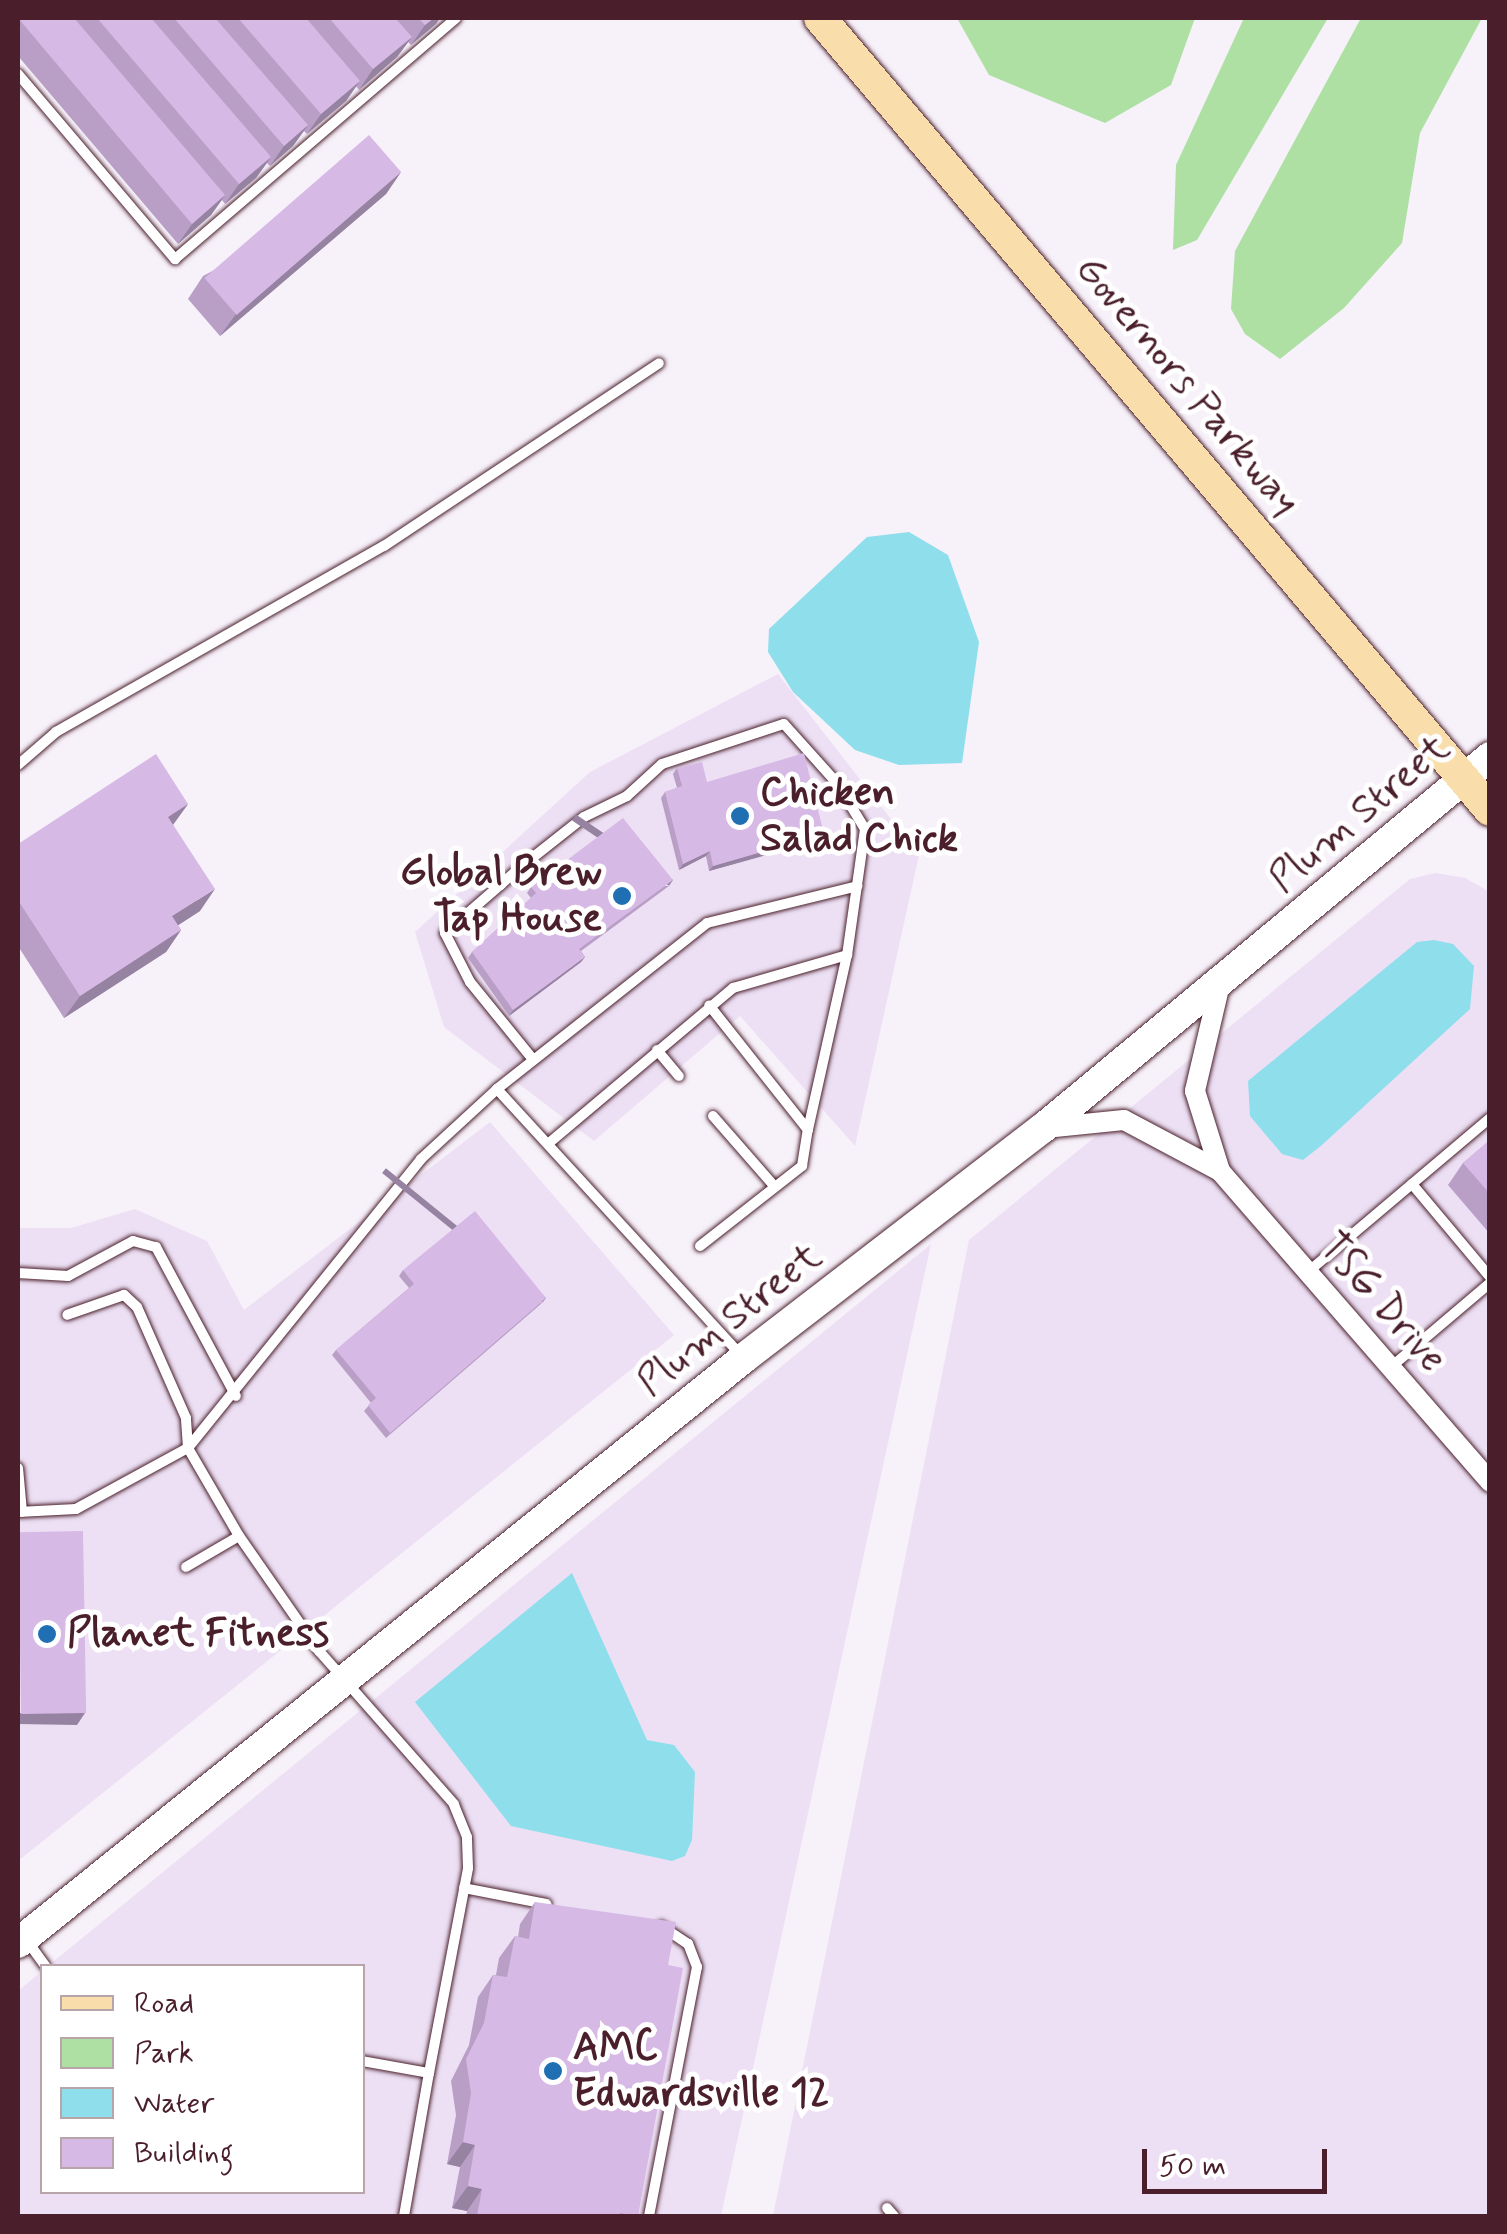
<!DOCTYPE html>
<html>
<head>
<meta charset="utf-8">
<style>
	body { margin:0 }
	#map { position:relative; width:1507px; height:2234px; overflow:hidden; background:#f7f1fa; font-family:Mynerve,sans-serif }
	div>[style] { position:absolute }
	[style*='--x'] { left:calc(var(--x)*1px); top:calc(var(--y)*1px); width:calc(var(--w)*1px); rotate:calc(var(--a)*1deg) }
	.built>* { inset:0; background:#ede0f4 }
	.green>* { inset:0; background:#ade0a2 }
	.water>* { inset:0; background:#8fdeec }
	.roads { filter:drop-shadow(0 0 2px #4a1f2b) drop-shadow(0 0 2px #4a1f2b) }
	.service>* { height:10px; margin:-5px; padding:0 5px; transform-origin:5px; border-radius:5px; background:#fff }
	.minor>* { height:20px; margin:-10px; padding:0 10px; transform-origin:10px; border-radius:10px; background:#fff }
	.secondary>* { height:30px; margin:-15px; padding:0 15px; transform-origin:15px; border-radius:15px; background:#fff }
	.primary>* { height:32px; margin:-16px; padding:0 16px; transform-origin:16px; border-radius:16px; background:#f9deab }
	.wall>* { inset:0; background:#b99fc6 }
	.shaded-wall>* { inset:0; background:#9682a1; transform-origin:0 0 }
	.building>* { inset:0; background:#d7b9e6; transform-origin:0 0 }
	.dots>* { width:28px; height:28px; translate:-50% -50%; box-sizing:border-box; border:5px solid #fff; border-radius:50% }
	span { translate:-50% -50%; white-space:nowrap; text-align:center; line-height:1.15; -webkit-text-stroke:10px #fff; paint-order:stroke }
	.street-label { font-size:40px; color:#4a1f2b }
	.poi-label { font-size:40px; color:#4a1f2b; font-weight:700 }
	.left { translate:0 -50%; text-align:left }
	.right { translate:-100% -50%; text-align:right }
	.frame { position:absolute; inset:0; border:20px solid #4a1f2b; pointer-events:none }
	.legend { position:absolute; left:40px; top:1964px; width:325px; height:230px; box-sizing:border-box; background:#fff; border:2px solid #b7a5aa; margin:0; padding:12px 18px; list-style:none; font-size:30px; color:#4a1f2b }
	.legend li { display:flex; align-items:center; gap:20px; height:50px }
	.legend b { width:50px; border:2px solid #b7a5aa }
	.scale { position:absolute; left:1142px; top:2149px; width:185px; height:45px; box-sizing:border-box; border:5px solid #4a1f2b; border-top:0; padding-left:12px; font-size:30px; line-height:35px; white-space:nowrap; color:#4a1f2b; -webkit-text-stroke:8px #fff; paint-order:stroke }
</style>
</head>
<body>
<div id="map">
	<div class="built">
		<i style="clip-path:polygon(778px 674px,919px 855px,855px 1146px,740px 1016px,594px 1141px,444px 1027px,415px 932px,590px 772px)"></i>
		<i style="clip-path:polygon(1435px 873px,1465px 878px,1490px 892px,1489px 2216px,773px 2216px,969px 1240px,1410px 879px)"></i>
		<i style="clip-path:polygon(490px 1122px,674px 1335px,18px 1861px,18px 1228px,71px 1228px,135px 1209px,207px 1241px,244px 1310px)"></i>
		<i style="clip-path:polygon(931px 1244px,721px 2216px,18px 2216px,18px 1991px,42px 1971px,42px 2192px,362px 2192px,362px 1966px,48px 1966px)"></i>
	</div>
	<div class="green">
		<i style="clip-path:polygon(957px 18px,1195px 18px,1171px 85px,1105px 123px,989px 75px)"></i>
		<i style="clip-path:polygon(1244px 18px,1328px 18px,1197px 240px,1173px 250px,1176px 165px)"></i>
		<i style="clip-path:polygon(1361px 18px,1482px 18px,1420px 133px,1402px 243px,1344px 308px,1280px 359px,1245px 334px,1231px 309px,1235px 251px)"></i>
	</div>
	<div class="water">
		<i style="clip-path:polygon(909px 532px,948px 555px,979px 642px,962px 763px,899px 765px,855px 750px,793px 692px,768px 652px,769px 629px,867px 537px)"></i>
		<i style="clip-path:polygon(1434px 940px,1453px 944px,1474px 966px,1470px 1009px,1322px 1145px,1303px 1160px,1282px 1154px,1250px 1116px,1248px 1081px,1417px 942px)"></i>
		<i style="clip-path:polygon(572px 1573px,647px 1740px,674px 1745px,695px 1772px,692px 1840px,685px 1856px,672px 1861px,511px 1826px,415px 1702px)"></i>
	</div>
	<div class="roads">
		<div class="service">
			<i style="--x:18;--y:74;--w:243;--a:49.7"></i>
			<i style="--x:175;--y:259;--w:370;--a:-40.6"></i>
			<i style="--x:18;--y:765;--w:50;--a:-41"></i>
			<i style="--x:56;--y:732;--w:377;--a:-29.6"></i>
			<i style="--x:384;--y:546;--w:330;--a:-33.6"></i>
			<i style="--x:657;--y:1050;--w:34;--a:50"></i>
			<i style="--x:531;--y:1057;--w:97;--a:-129.1"></i>
			<i style="--x:470;--y:982;--w:55;--a:-117"></i>
			<i style="--x:445;--y:933;--w:102;--a:-41"></i>
			<i style="--x:522;--y:866;--w:79;--a:-38.3"></i>
			<i style="--x:584;--y:817;--w:48;--a:-26"></i>
			<i style="--x:627;--y:796;--w:47;--a:-42.4"></i>
			<i style="--x:662;--y:764;--w:128;--a:-18.2"></i>
			<i style="--x:784;--y:724;--w:79;--a:48.1"></i>
			<i style="--x:837;--y:783;--w:54;--a:58.7"></i>
			<i style="--x:865;--y:829;--w:127;--a:98.1"></i>
			<i style="--x:847;--y:955;--w:179;--a:102.6"></i>
			<i style="--x:808;--y:1130;--w:159;--a:-128.4"></i>
			<i style="--x:497;--y:1089;--w:268;--a:-38.3"></i>
			<i style="--x:707;--y:923;--w:155;--a:-13.8"></i>
			<i style="--x:713;--y:1116;--w:94;--a:48.9"></i>
			<i style="--x:549;--y:1143;--w:241;--a:-40.1"></i>
			<i style="--x:733;--y:988;--w:119;--a:-16.1"></i>
			<i style="--x:1412;--y:1184;--w:121;--a:50"></i>
			<i style="--x:700;--y:1246;--w:130;--a:-38.1"></i>
			<i style="--x:802;--y:1166;--w:36;--a:-81"></i>
			<i style="--x:1309;--y:1271;--w:237;--a:-40.2"></i>
			<i style="--x:18;--y:1273;--w:50;--a:3.4"></i>
			<i style="--x:68;--y:1276;--w:74;--a:-28.3"></i>
			<i style="--x:133;--y:1241;--w:24;--a:15"></i>
			<i style="--x:156;--y:1247;--w:169;--a:61.8"></i>
			<i style="--x:1391;--y:1367;--w:130;--a:-40.3"></i>
			<i style="--x:18;--y:1468;--w:44;--a:84.8"></i>
			<i style="--x:18;--y:1512;--w:58;--a:-3"></i>
			<i style="--x:76;--y:1509;--w:128;--a:-28.6"></i>
			<i style="--x:188;--y:1448;--w:30;--a:-94"></i>
			<i style="--x:186;--y:1418;--w:121;--a:-113.8"></i>
			<i style="--x:137;--y:1307;--w:18;--a:-137"></i>
			<i style="--x:124;--y:1295;--w:60;--a:160.7"></i>
			<i style="--x:186;--y:1567;--w:61;--a:-30.3"></i>
			<i style="--x:464;--y:1888;--w:84;--a:11"></i>
			<i style="--x:25;--y:1938;--w:34;--a:54"></i>
			<i style="--x:362;--y:2061;--w:68;--a:10.2"></i>
			<i style="--x:429;--y:2073;--w:209;--a:-79.2"></i>
			<i style="--x:468;--y:1868;--w:31;--a:-92"></i>
			<i style="--x:467;--y:1837;--w:35;--a:-112"></i>
			<i style="--x:454;--y:1804;--w:204;--a:-131.4"></i>
			<i style="--x:319;--y:1651;--w:140;--a:-124.8"></i>
			<i style="--x:239;--y:1536;--w:102;--a:-120.1"></i>
			<i style="--x:188;--y:1448;--w:371;--a:-51.1"></i>
			<i style="--x:421;--y:1159;--w:103;--a:-42.6"></i>
			<i style="--x:497;--y:1089;--w:360;--a:47.5"></i>
			<i style="--x:887;--y:2208;--w:11;--a:49"></i>
			<i style="--x:404;--y:2216;--w:145;--a:-80.1"></i>
			<i style="--x:649;--y:2216;--w:254;--a:-79.1"></i>
			<i style="--x:697;--y:1967;--w:25;--a:-111"></i>
			<i style="--x:688;--y:1944;--w:32;--a:-146"></i>
		</div>
		<div class="minor">
			<i style="--x:1220;--y:984;--w:110;--a:103.2"></i>
			<i style="--x:1195;--y:1091;--w:84;--a:72.6"></i>
			<i style="--x:1220;--y:1171;--w:412;--a:49"></i>
			<i style="--x:1045;--y:1128;--w:79;--a:-5.8"></i>
			<i style="--x:1124;--y:1120;--w:109;--a:28"></i>
		</div>
		<div class="secondary">
			<i style="--x:18;--y:1943;--w:932;--a:-38.86"></i>
			<i style="--x:744;--y:1358;--w:377;--a:-37.6"></i>
			<i style="--x:1043;--y:1128;--w:581;--a:-39.69"></i>
		</div>
		<div class="primary">
			<i style="--x:820;--y:18;--w:1037;--a:49.77"></i>
		</div>
	</div>
	<div class="wall">
		<i style="clip-path:polygon(18px 18px,440px 18px,436px 24px,411px 45px,408px 42px,397px 57px,359px 90px,356px 86px,346px 101px,307px 134px,304px 131px,293px 146px,270px 166px,267px 163px,256px 178px,225px 204px,222px 200px,211px 215px,178px 244px,18px 56px)"></i>
		<i style="clip-path:polygon(401px 172px,386px 194px,220px 336px,188px 299px,203px 276px)"></i>
		<i style="clip-path:polygon(677px 768px,707px 782px,824px 834px,820px 840px,709px 871px,706px 856px,679px 870px,661px 798px,665px 792px,677px 788px,673px 774px)"></i>
		<i style="clip-path:polygon(188px 804px,173px 825px,200px 911px,178px 925px,181px 930px,166px 952px,64px 1018px,18px 946px,18px 844px)"></i>
		<i style="clip-path:polygon(669px 886px,581px 951px,585px 957px,581px 962px,509px 1016px,468px 958px,472px 952px,531px 898px,527px 893px,531px 887px)"></i>
		<i style="clip-path:polygon(1490px 1140px,1490px 1234px,1448px 1185px,1463px 1163px)"></i>
		<i style="clip-path:polygon(403px 1270px,542px 1303px,386px 1438px,364px 1411px,371px 1403px,332px 1355px,336px 1350px,409px 1288px,399px 1276px)"></i>
		<i style="clip-path:polygon(535px 1902px,668px 1965px,638px 2216px,466px 2216px,467px 2211px,452px 2208px,460px 2167px,447px 2164px,456px 2115px,451px 2081px,469px 2045px,478px 1997px,493px 1975px,496px 1975px,499px 1958px,515px 1936px,518px 1937px,520px 1924px)"></i>
	</div>
	<div class="shaded-wall">
		<i style="clip-path:polygon(434px 18px,440px 18px,436px 24px,411px 45px,425px 25px)"></i>
		<i style="clip-path:polygon(412px 37px,397px 57px,359px 90px,373px 69px)"></i>
		<i style="clip-path:polygon(360px 81px,346px 101px,307px 134px,321px 114px)"></i>
		<i style="clip-path:polygon(308px 125px,293px 146px,270px 166px,284px 146px)"></i>
		<i style="clip-path:polygon(271px 157px,256px 178px,225px 204px,239px 184px)"></i>
		<i style="clip-path:polygon(401px 172px,386px 194px,220px 336px,236px 314px)"></i>
		<i style="clip-path:polygon(225px 195px,211px 215px,178px 244px,192px 224px)"></i>
		<i style="clip-path:polygon(188px 804px,172px 826px,168px 817px)"></i>
		<i style="clip-path:polygon(824px 834px,820px 840px,709px 871px,713px 866px)"></i>
		<i style="clip-path:polygon(710px 851px,706px 856px,679px 870px,683px 864px)"></i>
		<i style="left:673px;top:880px;width:7px;height:117px;rotate:124deg"></i>
		<i style="clip-path:polygon(215px 889px,200px 911px,157px 939px,172px 916px)"></i>
		<i style="clip-path:polygon(181px 930px,166px 952px,64px 1018px,80px 996px)"></i>
		<i style="clip-path:polygon(585px 957px,581px 962px,509px 1016px,513px 1010px)"></i>
		<i style="left:546px;top:1298px;width:6px;height:206px;rotate:129deg"></i>
		<i style="clip-path:polygon(18px 1713px,85px 1713px,77px 1725px,18px 1724px)"></i>
		<i style="clip-path:polygon(463px 2142px,475px 2145px,460px 2167px,447px 2164px)"></i>
		<i style="clip-path:polygon(468px 2186px,482px 2189px,467px 2211px,452px 2208px)"></i>
	</div>
	<div class="building">
		<i style="clip-path:polygon(18px 18px,74px 18px,225px 195px,192px 224px)"></i>
		<i style="clip-path:polygon(97px 18px,151px 18px,271px 157px,239px 184px)"></i>
		<i style="clip-path:polygon(174px 18px,215px 18px,308px 125px,284px 146px)"></i>
		<i style="clip-path:polygon(238px 18px,306px 18px,360px 81px,321px 114px)"></i>
		<i style="clip-path:polygon(329px 18px,395px 18px,412px 37px,373px 69px)"></i>
		<i style="clip-path:polygon(418px 18px,434px 18px,425px 25px)"></i>
		<i style="left:369px;top:135px;width:49px;height:218px;rotate:49deg"></i>
		<i style="clip-path:polygon(804px 753px,824px 834px,713px 866px,710px 851px,683px 864px,665px 792px,682px 786px,677px 768px,702px 762px,707px 782px)"></i>
		<i style="clip-path:polygon(156px 754px,188px 804px,168px 817px,215px 889px,172px 916px,181px 930px,80px 996px,18px 900px,18px 844px)"></i>
		<i style="clip-path:polygon(623px 818px,673px 880px,579px 949px,585px 957px,513px 1010px,472px 952px,536px 893px,531px 887px)"></i>
		<i style="clip-path:polygon(1490px 1140px,1490px 1194px,1463px 1163px)"></i>
		<i style="clip-path:polygon(475px 1211px,546px 1298px,390px 1433px,368px 1405px,376px 1398px,336px 1350px,414px 1284px,403px 1270px)"></i>
		<i style="left:83px;top:1531px;width:182px;height:65px;rotate:89deg"></i>
		<i style="clip-path:polygon(535px 1902px,676px 1922px,668px 1965px,683px 1968px,638px 2216px,620px 2213px,619px 2216px,477px 2216px,482px 2189px,468px 2186px,475px 2145px,463px 2142px,471px 2093px,466px 2059px,484px 2023px,493px 1975px,507px 1977px,515px 1936px,529px 1939px)"></i>
	</div>
	<div class="dots">
		<i style="left:740px;top:816px;background:#1f6fb2"></i>
		<i style="left:622px;top:896px;background:#1f6fb2"></i>
		<i style="left:47px;top:1634px;background:#1f6fb2"></i>
		<i style="left:553px;top:2071px;background:#1f6fb2"></i>
	</div>
	<div class="street-label">
		<span style="left:1187px;top:386px;rotate:50deg">Governors Parkway</span>
		<span style="left:1360px;top:814px;rotate:-40deg">Plum Street</span>
		<span style="left:1382px;top:1303px;rotate:49deg">TSG Drive</span>
		<span style="left:730px;top:1320px;rotate:-38deg">Plum Street</span>
	</div>
	<div class="poi-label">
		<span class="left" style="left:760px;top:816px">Chicken<br>Salad Chick</span>
		<span class="right" style="left:602px;top:896px">Global Brew<br>Tap House</span>
		<span class="left" style="left:67px;top:1634px">Planet Fitness</span>
		<span class="left" style="left:573px;top:2071px">AMC<br>Edwardsville 12</span>
	</div>
	<div class="frame"></div>
	<ul class="legend">
	<li><b style="height:12px;background:#f9deab"></b>Road</li>
	<li><b style="height:28px;background:#ade0a2"></b>Park</li>
	<li><b style="height:28px;background:#8fdeec"></b>Water</li>
	<li><b style="height:28px;background:#d7b9e6"></b>Building</li>
	</ul>
	<div class="scale">50 m</div>
</div>
</body>
</html>
